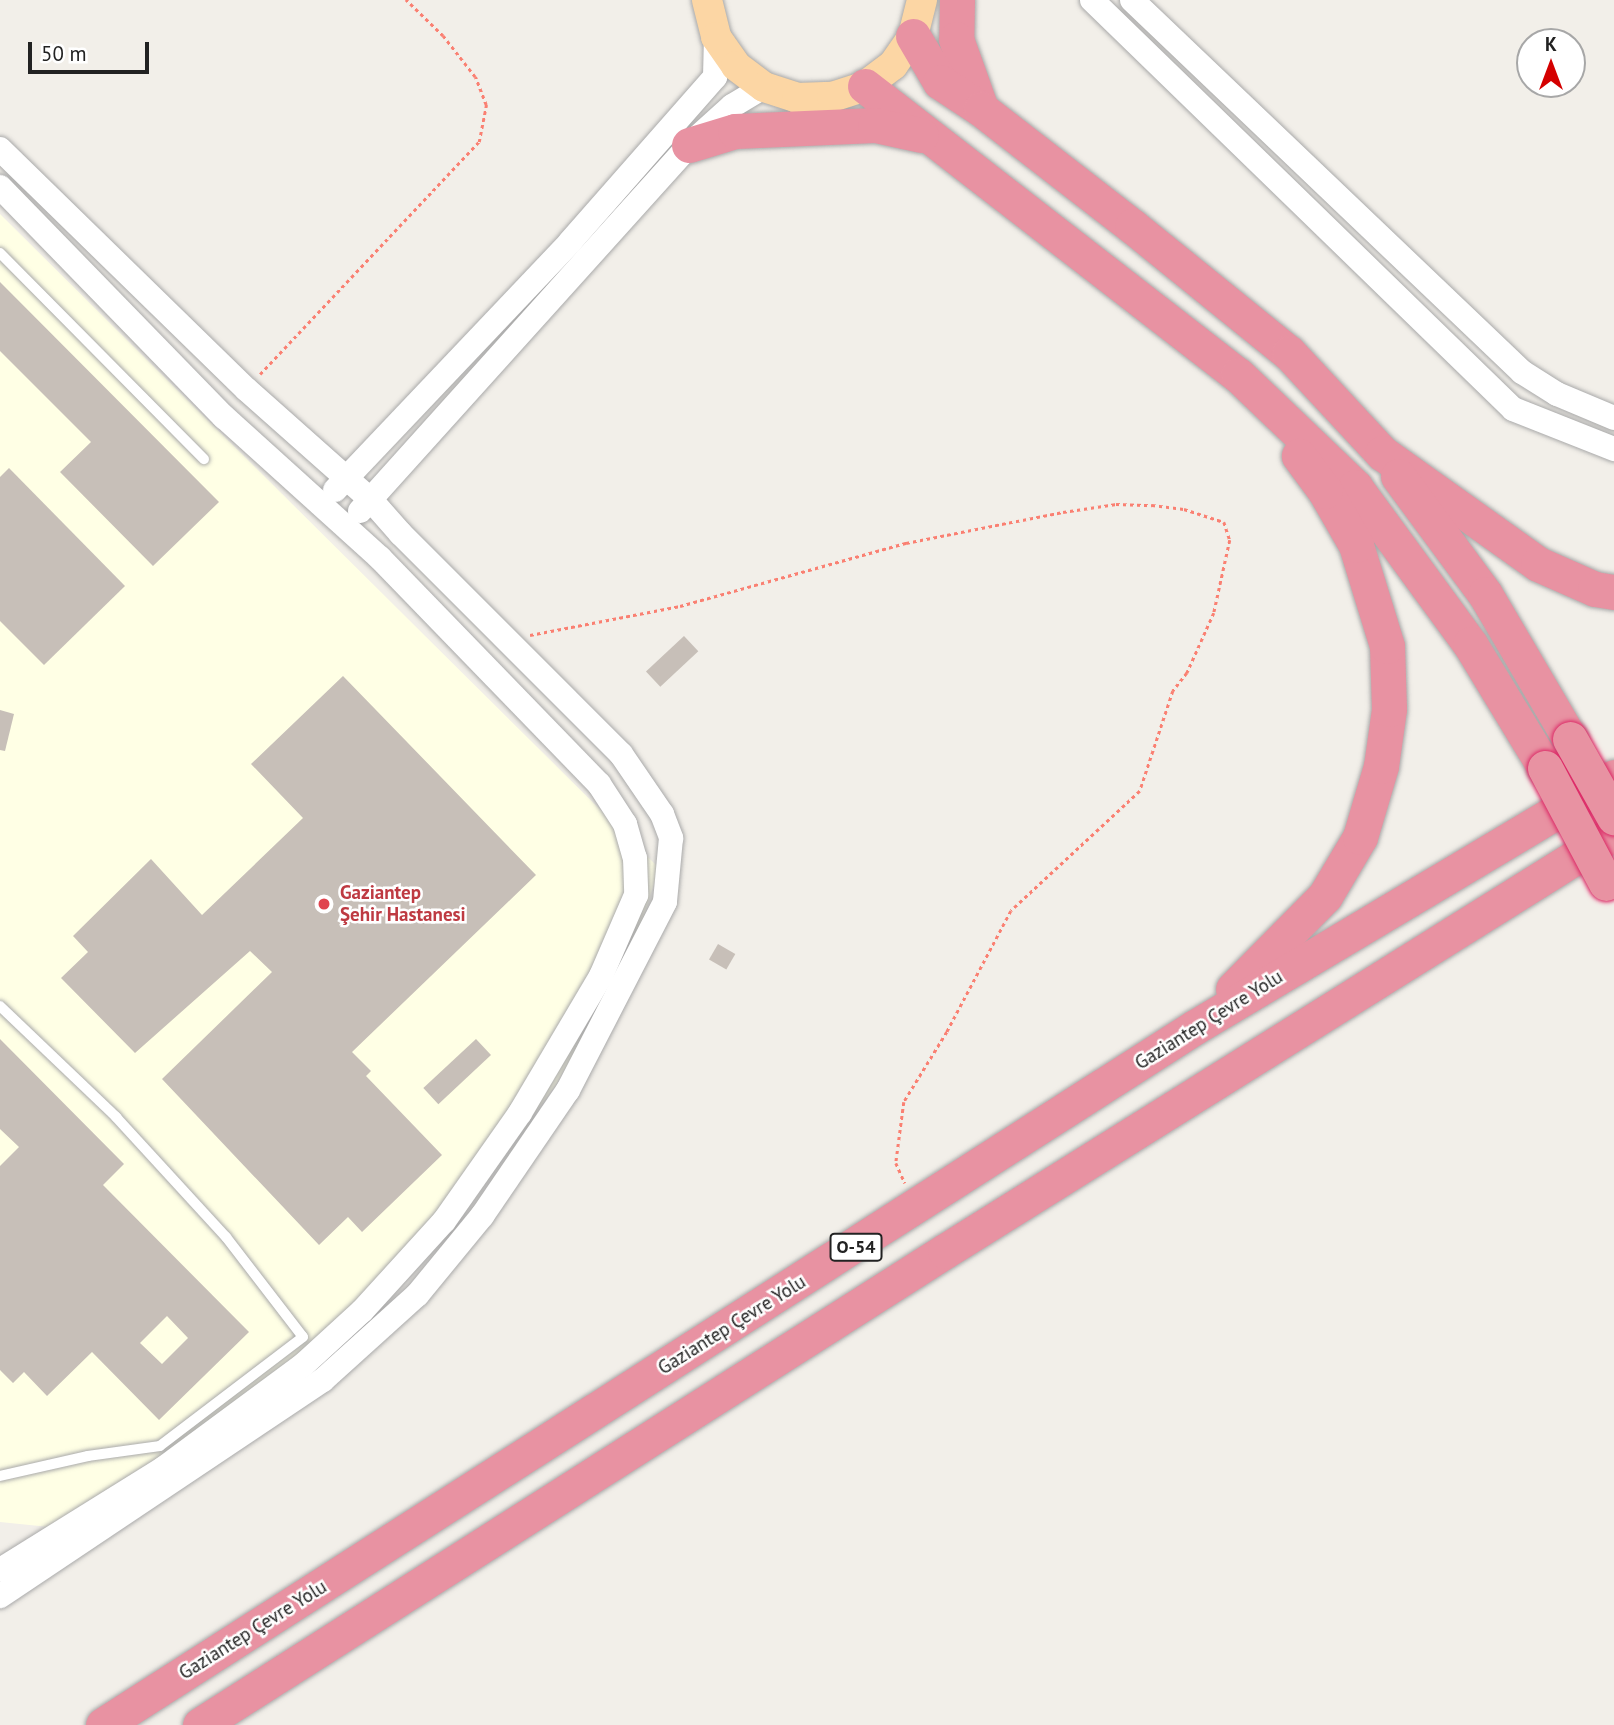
<!DOCTYPE html>
<html>
<head>
<meta charset="utf-8">
<style>
	body { margin:0 }
	#map { position:relative; width:1614px; height:1725px; overflow:hidden; background:#f2efe9; font-family:"PT Sans",sans-serif }
	div>[style] { position:absolute }
	[style*='--x'] { left:calc(var(--x)*1px); top:calc(var(--y)*1px); width:calc(var(--w)*1px); rotate:calc(var(--a)*1deg) }
	.education>* { inset:0; background:#ffffe5 }
	.building>* { inset:0; background:#c7bfb8; transform-origin:0 0 }
	.path>* { height:2.5px; margin-top:-1.25px; transform-origin:0; background:repeating-linear-gradient(90deg,#fa8072 0 3.5px,transparent 0 7px) }
	.roads { filter:drop-shadow(0 0 2px #a9a9a9) drop-shadow(0 0 2px #a9a9a9) }
	.service>* { height:10px; margin:-5px; padding:0 5px; transform-origin:5px; border-radius:5px; background:#fff }
	.tertiary>* { height:24px; margin:-12px; padding:0 12px; transform-origin:12px; border-radius:12px; background:#fff }
	.primary>* { height:30px; margin:-15px; padding:0 15px; transform-origin:15px; border-radius:15px; background:#fcd6a4 }
	.motorway>* { height:35px; margin:-17.5px; padding:0 17.5px; transform-origin:17.5px; border-radius:17.5px; background:#e892a2 }
	.bridges { filter:drop-shadow(0 0 2px #dc2a67) drop-shadow(0 0 2px #dc2a67) }
	.motorway-bridge>* { height:35px; margin:-17.5px; padding:0 17.5px; transform-origin:17.5px; border-radius:17.5px; background:#e892a2 }
	.dots>* { width:19px; height:19px; translate:-50% -50%; box-sizing:border-box; border:4px solid #fff; border-radius:50% }
	span { translate:-50% -50%; white-space:nowrap; text-align:center; line-height:1.15; -webkit-text-stroke:5px #fff; paint-order:stroke }
	.shield-label span { padding:2px 5px; background:#fff; border:2px solid; border-radius:5px; -webkit-text-stroke-width:0 }
	.shield-label { font-size:18px; color:#222; font-weight:700 }
	.health-label { font-size:19px; color:#be3a42; font-weight:700 }
	.left { translate:0 -50%; text-align:left }
	.street-label { font-size:19px; color:#222 }
	.north { position:absolute; left:1516px; top:28px; width:70px; height:70px; box-sizing:border-box; background:#fff; border:2px solid #a7a7a7; border-radius:50%; rotate:0deg; font-size:19px; font-weight:700; line-height:28px; text-align:center; color:#222 }
	.north::after { content:''; display:block; margin:auto; width:24px; height:32px; background:#d40000; clip-path:polygon(50% 0,100% 100%,50% 72%,0 100%) }
	.scale { position:absolute; left:28px; top:42px; width:121px; height:32px; box-sizing:border-box; border:4px solid #222; border-top:0; padding-left:9px; font-size:21px; line-height:24px; white-space:nowrap; color:#222; -webkit-text-stroke:5px #fff; paint-order:stroke }
</style>
</head>
<body>
<div id="map">
	<div class="education">
		<i style="clip-path:polygon(0 214px,659px 868px,636px 940px,583px 1038px,555px 1086px,495px 1166px,316px 1364px,69px 1529px,0 1522px)"></i>
	</div>
	<div class="building">
		<i style="clip-path:polygon(0 282px,219px 502px,153px 566px,60px 472px,91px 442px,0 351px)"></i>
		<i style="clip-path:polygon(9px 468px,125px 586px,44px 665px,0 621px,0 477px)"></i>
		<i style="left:684px;top:636px;width:21px;height:52px;rotate:47deg"></i>
		<i style="clip-path:polygon(343px 676px,536px 875px,352px 1052px,371px 1071px,366px 1076px,442px 1155px,362px 1232px,348px 1217px,319px 1245px,162px 1079px,272px 972px,250px 951px,135px 1053px,61px 978px,88px 952px,73px 936px,151px 859px,202px 915px,303px 818px,251px 764px)"></i>
		<i style="clip-path:polygon(0 710px,14px 714px,5px 751px,0 750px)"></i>
		<i style="left:718px;top:944px;width:20px;height:18px;rotate:30deg"></i>
		<i style="clip-path:polygon(evenodd,0 1039px,124px 1164px,103px 1185px,249px 1332px,159px 1420px,92px 1352px,47px 1396px,24px 1372px,13px 1383px,0 1370px,0 1166px,19px 1147px,0 1129px,0 1039px,167px 1316px,188px 1338px,162px 1364px,140px 1343px,167px 1316px)"></i>
		<i style="left:476px;top:1039px;width:22px;height:72px;rotate:47deg"></i>
	</div>
	<div class="path">
		<i style="--x:260;--y:374;--w:319;--a:-46.7"></i>
		<i style="--x:479;--y:142;--w:38;--a:-79"></i>
		<i style="--x:486;--y:105;--w:30;--a:-111"></i>
		<i style="--x:475;--y:77;--w:52;--a:-128"></i>
		<i style="--x:443;--y:36;--w:52;--a:-135.8"></i>
		<i style="--x:530;--y:635;--w:153;--a:-10.9"></i>
		<i style="--x:680;--y:606;--w:235;--a:-15.6"></i>
		<i style="--x:906;--y:543;--w:160;--a:-11.2"></i>
		<i style="--x:1063;--y:512;--w:54;--a:-8.6"></i>
		<i style="--x:1116;--y:504;--w:36;--a:2"></i>
		<i style="--x:1152;--y:505;--w:32;--a:7"></i>
		<i style="--x:1184;--y:509;--w:42;--a:18"></i>
		<i style="--x:1224;--y:522;--w:19;--a:72"></i>
		<i style="--x:1230;--y:540;--w:75;--a:102.4"></i>
		<i style="--x:1214;--y:613;--w:66;--a:114.2"></i>
		<i style="--x:1187;--y:673;--w:23;--a:128"></i>
		<i style="--x:1173;--y:691;--w:105;--a:108.3"></i>
		<i style="--x:1140;--y:791;--w:176;--a:137.1"></i>
		<i style="--x:1011;--y:911;--w:137;--a:117.9"></i>
		<i style="--x:947;--y:1032;--w:82;--a:121.6"></i>
		<i style="--x:904;--y:1102;--w:62;--a:97.5"></i>
		<i style="--x:896;--y:1163;--w:22;--a:66"></i>
	</div>
	<div class="roads">
		<div class="service">
			<i style="--x:0;--y:253;--w:290;--a:45.3"></i>
			<i style="--x:0;--y:1006;--w:161;--a:43.7"></i>
			<i style="--x:116;--y:1117;--w:163;--a:47.5"></i>
			<i style="--x:226;--y:1237;--w:126;--a:52.4"></i>
			<i style="--x:303;--y:1337;--w:180;--a:142.7"></i>
			<i style="--x:160;--y:1446;--w:73;--a:172.1"></i>
			<i style="--x:88;--y:1456;--w:90;--a:167.2"></i>
		</div>
		<div class="tertiary">
			<i style="--x:1092;--y:0;--w:587;--a:44.17"></i>
			<i style="--x:1513;--y:409;--w:109;--a:21.6"></i>
			<i style="--x:1132;--y:0;--w:539;--a:43.65"></i>
			<i style="--x:1522;--y:372;--w:41;--a:32.2"></i>
			<i style="--x:1557;--y:394;--w:62;--a:22.8"></i>
			<i style="--x:0;--y:149;--w:344;--a:44.3"></i>
			<i style="--x:246;--y:389;--w:167;--a:41.6"></i>
			<i style="--x:371;--y:500;--w:45;--a:48.6"></i>
			<i style="--x:401;--y:534;--w:311;--a:45"></i>
			<i style="--x:621;--y:754;--w:73;--a:55.7"></i>
			<i style="--x:662;--y:814;--w:26;--a:69"></i>
			<i style="--x:671;--y:838;--w:64;--a:95.4"></i>
			<i style="--x:665;--y:902;--w:212;--a:117.3"></i>
			<i style="--x:568;--y:1090;--w:153;--a:124.3"></i>
			<i style="--x:482;--y:1216;--w:102;--a:129.4"></i>
			<i style="--x:417;--y:1295;--w:127;--a:137.9"></i>
			<i style="--x:323;--y:1380;--w:389;--a:146.2"></i>
			<i style="--x:0;--y:187;--w:321;--a:45.8"></i>
			<i style="--x:224;--y:417;--w:210;--a:42.1"></i>
			<i style="--x:380;--y:558;--w:315;--a:45.9"></i>
			<i style="--x:599;--y:784;--w:48;--a:57"></i>
			<i style="--x:625;--y:824;--w:35;--a:74"></i>
			<i style="--x:635;--y:858;--w:37;--a:88"></i>
			<i style="--x:636;--y:895;--w:88;--a:113.4"></i>
			<i style="--x:601;--y:976;--w:159;--a:120.6"></i>
			<i style="--x:520;--y:1113;--w:132;--a:125.1"></i>
			<i style="--x:444;--y:1221;--w:122;--a:132.3"></i>
			<i style="--x:362;--y:1311;--w:80;--a:137.5"></i>
			<i style="--x:303;--y:1365;--w:173;--a:143.5"></i>
			<i style="--x:164;--y:1468;--w:193;--a:148.1"></i>
			<i style="--x:335;--y:490;--w:342;--a:-46.5"></i>
			<i style="--x:570;--y:242;--w:220;--a:-48.7"></i>
			<i style="--x:715;--y:77;--w:40;--a:-88.6"></i>
			<i style="--x:360;--y:511;--w:492;--a:-48"></i>
			<i style="--x:689;--y:145;--w:58;--a:-42.2"></i>
			<i style="--x:732;--y:106;--w:37;--a:-31"></i>
		</div>
		<div class="primary">
			<i style="--x:707;--y:0;--w:38;--a:76"></i>
			<i style="--x:716;--y:37;--w:35;--a:55"></i>
			<i style="--x:736;--y:66;--w:35;--a:37"></i>
			<i style="--x:764;--y:87;--w:35;--a:18"></i>
			<i style="--x:797;--y:98;--w:35;--a:-2"></i>
			<i style="--x:832;--y:97;--w:35;--a:-18"></i>
			<i style="--x:865;--y:86;--w:35;--a:-37"></i>
			<i style="--x:893;--y:65;--w:35;--a:-55"></i>
			<i style="--x:913;--y:36;--w:37;--a:-76"></i>
		</div>
		<div class="motorway">
			<i style="--x:957;--y:0;--w:39;--a:91"></i>
			<i style="--x:956;--y:39;--w:74;--a:70.3"></i>
			<i style="--x:913;--y:36;--w:53;--a:59.6"></i>
			<i style="--x:940;--y:82;--w:49;--a:33.4"></i>
			<i style="--x:981;--y:109;--w:191;--a:37.8"></i>
			<i style="--x:1132;--y:226;--w:202;--a:39"></i>
			<i style="--x:1289;--y:353;--w:137;--a:47.1"></i>
			<i style="--x:1382;--y:453;--w:191;--a:35.4"></i>
			<i style="--x:1538;--y:564;--w:62;--a:23.7"></i>
			<i style="--x:1595;--y:589;--w:19;--a:9"></i>
			<i style="--x:865;--y:86;--w:472;--a:37.8"></i>
			<i style="--x:1238;--y:375;--w:162;--a:43.7"></i>
			<i style="--x:1355;--y:487;--w:195;--a:53.8"></i>
			<i style="--x:1470;--y:644;--w:145;--a:58.8"></i>
			<i style="--x:689;--y:145;--w:48;--a:-16.9"></i>
			<i style="--x:735;--y:131;--w:140;--a:-2.5"></i>
			<i style="--x:875;--y:125;--w:47;--a:12.3"></i>
			<i style="--x:1398;--y:476;--w:147;--a:53.6"></i>
			<i style="--x:1485;--y:594;--w:168;--a:59.6"></i>
			<i style="--x:1233;--y:989;--w:131;--a:-45.3"></i>
			<i style="--x:1325;--y:896;--w:69;--a:-59.3"></i>
			<i style="--x:1360;--y:837;--w:74;--a:-73.5"></i>
			<i style="--x:1381;--y:766;--w:58;--a:-82"></i>
			<i style="--x:1389;--y:709;--w:63;--a:-91.8"></i>
			<i style="--x:1387;--y:646;--w:106;--a:-107.1"></i>
			<i style="--x:1356;--y:545;--w:62;--a:-119.9"></i>
			<i style="--x:1325;--y:491;--w:44;--a:-126.6"></i>
			<i style="--x:103;--y:1725;--w:1296;--a:-32.59"></i>
			<i style="--x:1195;--y:1027;--w:488;--a:-30.8"></i>
			<i style="--x:200;--y:1725;--w:883;--a:-32.47"></i>
			<i style="--x:945;--y:1251;--w:789;--a:-32"></i>
		</div>
	</div>
	<div class="bridges">
		<div class="motorway-bridge">
			<i style="--x:1570;--y:739;--w:90;--a:60.6"></i>
			<i style="--x:1545;--y:768;--w:130;--a:62.1"></i>
		</div>
	</div>
	<div class="dots">
		<i style="left:324px;top:904px;background:#e0444e"></i>
	</div>
	<div class="shield-label">
		<span style="left:856px;top:1247px">O-54</span>
	</div>
	<div class="health-label">
		<span class="left" style="left:340px;top:904px">Gaziantep<br>Şehir Hastanesi</span>
	</div>
	<div class="street-label">
		<span style="left:1209px;top:1020px;rotate:-32deg">Gaziantep Çevre Yolu</span>
		<span style="left:732px;top:1325px;rotate:-32deg">Gaziantep Çevre Yolu</span>
		<span style="left:253px;top:1630px;rotate:-32deg">Gaziantep Çevre Yolu</span>
	</div>
	<div class="north">K</div>
	<div class="scale">50 m</div>
</div>
</body>
</html>
